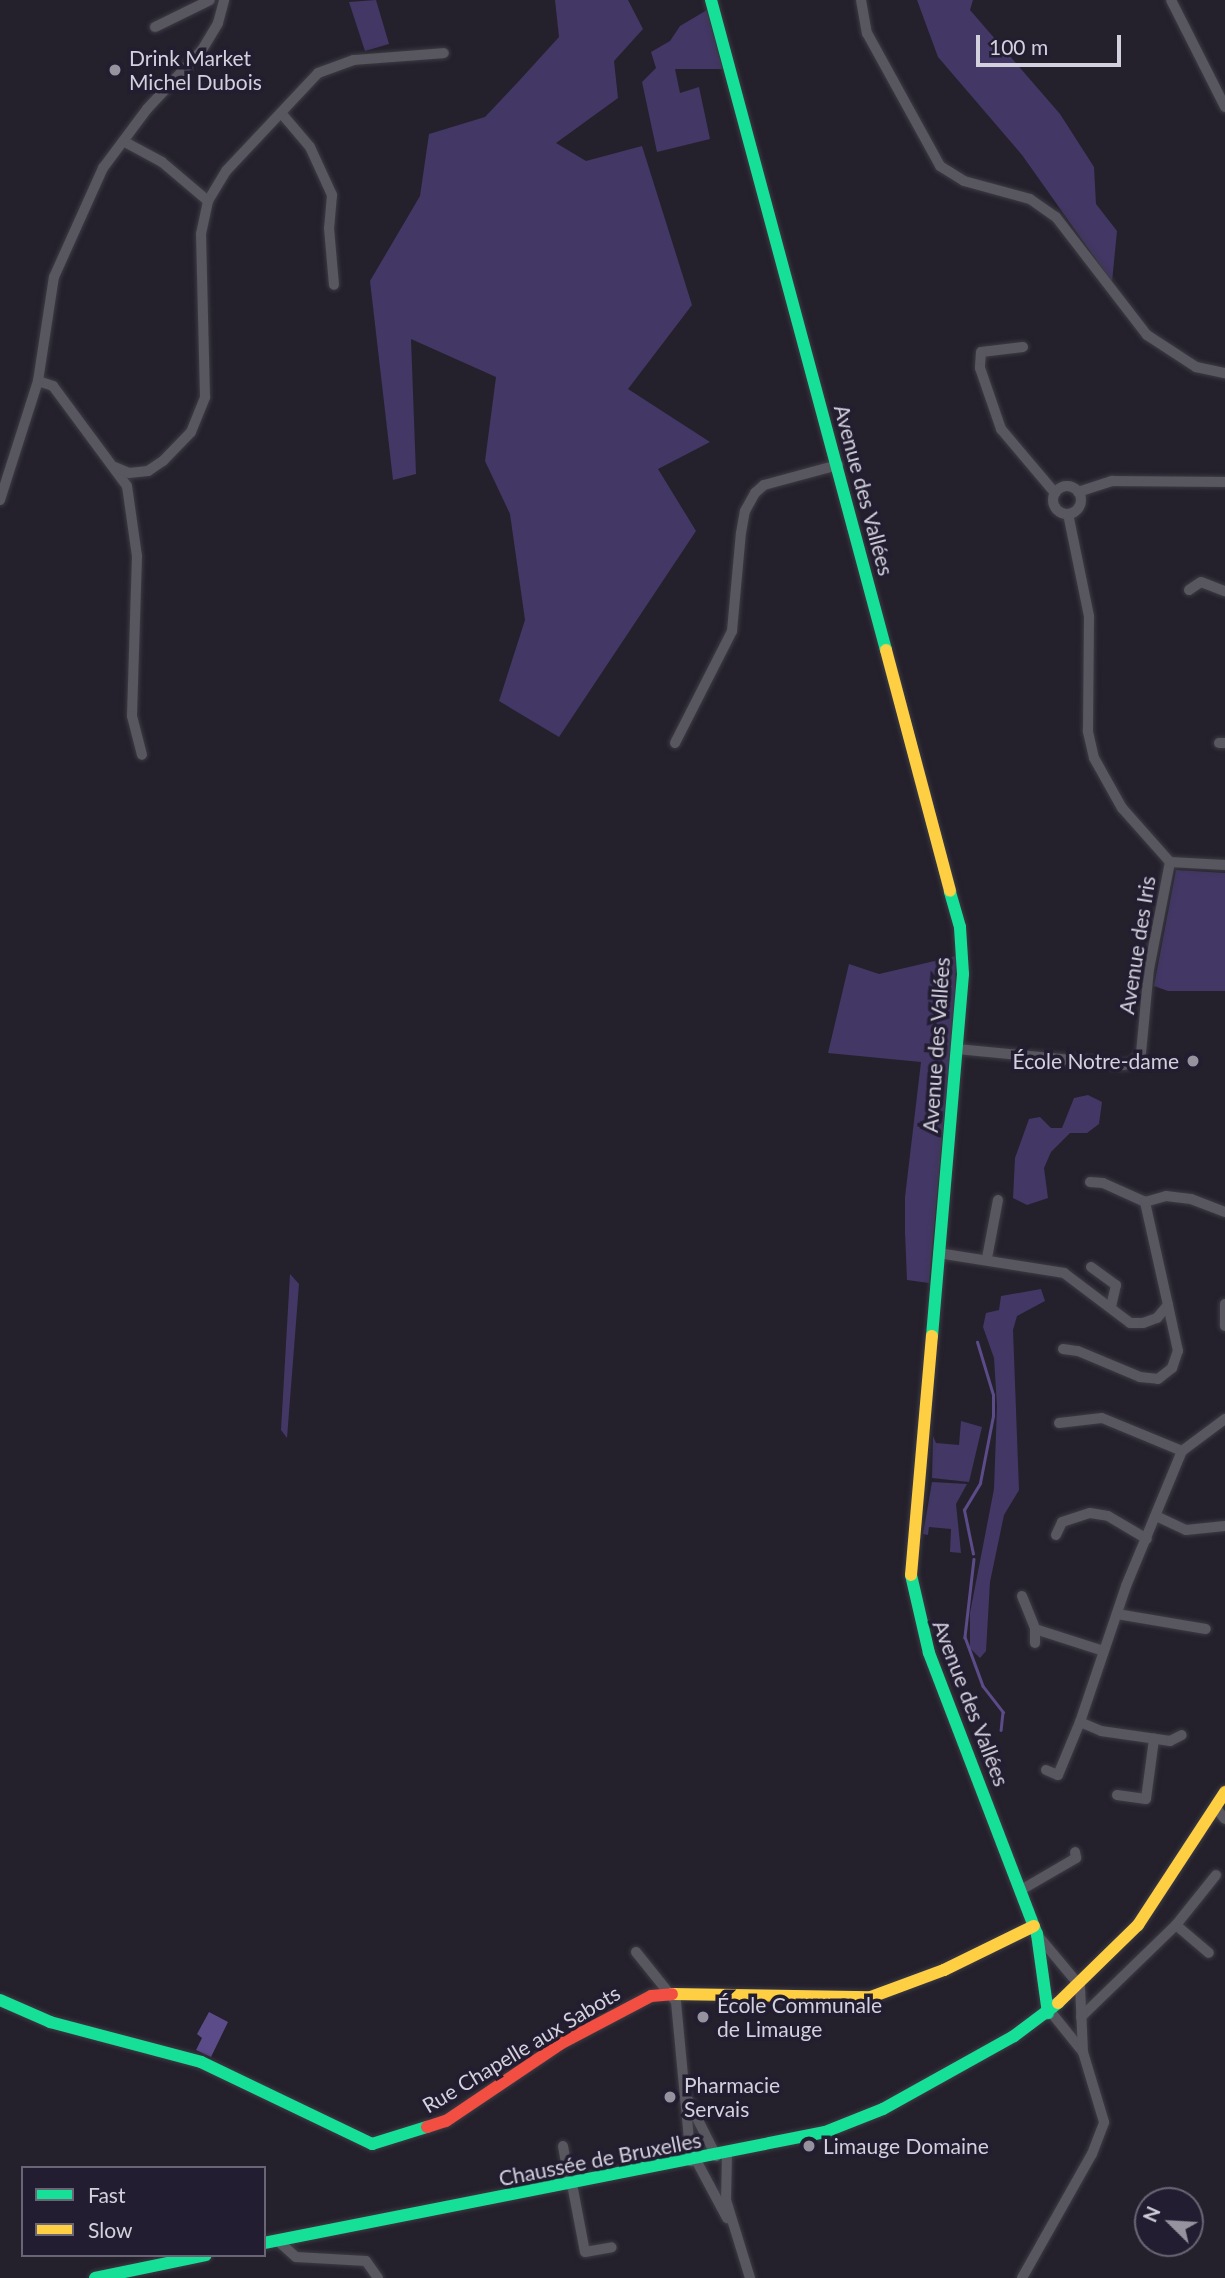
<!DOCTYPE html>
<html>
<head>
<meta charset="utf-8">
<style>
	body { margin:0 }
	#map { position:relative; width:1225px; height:2278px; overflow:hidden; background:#24212c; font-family:Lato,sans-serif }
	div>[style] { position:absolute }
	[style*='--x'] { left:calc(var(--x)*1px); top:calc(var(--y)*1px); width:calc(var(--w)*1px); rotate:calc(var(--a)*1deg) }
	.green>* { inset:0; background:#433765 }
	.water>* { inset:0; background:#5c4b89 }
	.stream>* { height:2.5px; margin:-1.25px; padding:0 1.25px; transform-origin:1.25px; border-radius:1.25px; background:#5c4b89 }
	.roads { filter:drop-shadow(0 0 2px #3d3b44) drop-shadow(0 0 2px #3d3b44) }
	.street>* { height:10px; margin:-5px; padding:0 5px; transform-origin:5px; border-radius:5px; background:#58565e }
	.street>.ring { margin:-5px; padding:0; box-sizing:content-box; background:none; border:10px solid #58565e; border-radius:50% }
	.fast>* { height:12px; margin:-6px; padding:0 6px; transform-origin:6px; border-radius:6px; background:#16e098 }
	.slow>* { height:12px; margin:-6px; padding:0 6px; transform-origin:6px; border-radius:6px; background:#ffcf43 }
	.jam>* { height:12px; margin:-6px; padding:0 6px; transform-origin:6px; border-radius:6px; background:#f24e42 }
	.dots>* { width:19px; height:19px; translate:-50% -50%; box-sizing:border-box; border:4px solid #221d30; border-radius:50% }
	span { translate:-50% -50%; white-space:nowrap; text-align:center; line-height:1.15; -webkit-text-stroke:7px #221d30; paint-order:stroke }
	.poi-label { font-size:21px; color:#d3d1dd }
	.left { translate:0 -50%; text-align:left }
	.right { translate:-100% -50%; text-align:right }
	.street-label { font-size:21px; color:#d3d1dd }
	.legend { position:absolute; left:21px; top:2166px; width:245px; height:91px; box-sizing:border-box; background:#221d30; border:2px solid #696575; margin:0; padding:9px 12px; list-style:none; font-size:21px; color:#d3d1dd }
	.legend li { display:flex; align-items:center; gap:14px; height:35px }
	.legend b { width:35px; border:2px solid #696575 }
	.north { position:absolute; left:1134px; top:2187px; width:70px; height:70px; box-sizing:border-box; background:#221d30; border:2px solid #696575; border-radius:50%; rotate:294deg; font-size:19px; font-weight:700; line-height:28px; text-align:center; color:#d3d1dd }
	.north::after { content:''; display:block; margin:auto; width:24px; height:32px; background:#96939f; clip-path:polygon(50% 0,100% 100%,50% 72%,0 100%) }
	.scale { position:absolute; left:976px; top:35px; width:145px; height:32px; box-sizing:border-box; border:4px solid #d3d1dd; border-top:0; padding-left:9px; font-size:21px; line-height:24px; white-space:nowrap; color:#d3d1dd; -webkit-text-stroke:5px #221d30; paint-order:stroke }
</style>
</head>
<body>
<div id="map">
	<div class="green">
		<i style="clip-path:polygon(376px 0,389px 44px,365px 51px,349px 2px)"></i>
		<i style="clip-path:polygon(555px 0,628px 0,643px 29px,614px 61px,618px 98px,556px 143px,586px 161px,642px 146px,692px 305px,628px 389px,710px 442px,658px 469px,696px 531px,559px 737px,499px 701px,525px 620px,510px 514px,485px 461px,496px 377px,411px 339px,416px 474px,393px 480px,370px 281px,420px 196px,429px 134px,485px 117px,518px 82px,559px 37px)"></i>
		<i style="clip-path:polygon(917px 0,973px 0,970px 10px,1060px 114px,1094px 167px,1096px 204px,1117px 231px,1112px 282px,1022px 155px,938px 57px)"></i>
		<i style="clip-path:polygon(707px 10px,723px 69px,675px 69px,680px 93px,699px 87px,710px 139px,657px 152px,642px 82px,656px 68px,651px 52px,670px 41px,680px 26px)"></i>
		<i style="clip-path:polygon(1176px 870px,1225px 873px,1225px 991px,1168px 991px,1154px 986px)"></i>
		<i style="clip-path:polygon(956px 956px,955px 1002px,929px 1283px,907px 1280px,905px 1232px,905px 1197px,921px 1062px,828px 1053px,849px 964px,879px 974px)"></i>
		<i style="clip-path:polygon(1088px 1095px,1102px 1102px,1099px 1124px,1087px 1133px,1070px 1133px,1051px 1152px,1044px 1168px,1048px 1198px,1027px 1205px,1013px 1198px,1015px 1158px,1029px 1119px,1040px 1117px,1051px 1128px,1062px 1128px,1074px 1098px)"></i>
		<i style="clip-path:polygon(290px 1274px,299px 1284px,287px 1438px,281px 1430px)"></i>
		<i style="clip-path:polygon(1041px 1289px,1045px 1301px,1017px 1316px,1013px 1330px,1019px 1490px,1004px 1515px,990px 1582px,986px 1651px,980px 1658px,970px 1648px,970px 1613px,994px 1489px,997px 1406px,994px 1358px,983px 1327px,986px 1313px,999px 1310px,1001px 1296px)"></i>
		<i style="clip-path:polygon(961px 1421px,982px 1427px,969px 1482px,932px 1478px,933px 1436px,936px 1443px,959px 1445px)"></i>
		<i style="clip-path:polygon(932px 1482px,967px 1484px,956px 1504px,961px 1553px,950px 1552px,951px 1529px,929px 1527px,928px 1535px,923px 1534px)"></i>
	</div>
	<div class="water">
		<i style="clip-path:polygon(209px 2012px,228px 2022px,211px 2057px,196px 2050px,202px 2038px,197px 2034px)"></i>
	</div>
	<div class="stream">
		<i style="--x:973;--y:1554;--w:45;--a:-101.6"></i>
		<i style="--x:964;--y:1510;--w:31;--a:-59"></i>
		<i style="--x:980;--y:1483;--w:68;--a:-79"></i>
		<i style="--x:993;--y:1416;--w:21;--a:-90"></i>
		<i style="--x:993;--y:1395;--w:55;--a:-106.8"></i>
		<i style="--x:974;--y:1559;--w:79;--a:96.6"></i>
		<i style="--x:965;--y:1637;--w:52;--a:69.8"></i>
		<i style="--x:983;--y:1686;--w:33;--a:52"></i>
		<i style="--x:1003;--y:1712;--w:18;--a:96"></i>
	</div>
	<div class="roads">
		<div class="street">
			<i style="--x:861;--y:0;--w:34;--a:80"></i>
			<i style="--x:867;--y:33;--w:152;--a:61.2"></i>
			<i style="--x:940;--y:166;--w:28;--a:32"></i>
			<i style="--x:964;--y:181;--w:68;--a:15.3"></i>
			<i style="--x:1030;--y:199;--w:32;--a:35"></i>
			<i style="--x:1056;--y:217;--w:149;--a:52.4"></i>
			<i style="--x:1147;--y:335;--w:59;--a:33.1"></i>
			<i style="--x:1196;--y:367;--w:30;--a:12"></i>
			<i style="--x:1171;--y:0;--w:120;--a:63.2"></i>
			<i style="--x:155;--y:27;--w:61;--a:-26.1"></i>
			<i style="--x:282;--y:114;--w:43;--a:49.7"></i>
			<i style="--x:310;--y:147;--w:53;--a:65.4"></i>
			<i style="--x:332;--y:195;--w:33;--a:95"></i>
			<i style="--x:329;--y:228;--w:57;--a:85"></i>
			<i style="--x:208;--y:201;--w:35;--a:-59"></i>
			<i style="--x:226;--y:171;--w:134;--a:-46.8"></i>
			<i style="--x:318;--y:73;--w:38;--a:-20"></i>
			<i style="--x:354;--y:60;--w:90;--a:-4.4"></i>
			<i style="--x:1023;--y:347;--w:42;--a:173.2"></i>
			<i style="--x:981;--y:352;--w:16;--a:94"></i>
			<i style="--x:980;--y:368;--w:65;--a:71"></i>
			<i style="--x:1001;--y:429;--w:84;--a:49.8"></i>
			<i style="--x:38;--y:381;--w:16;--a:18"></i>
			<i style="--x:53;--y:386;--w:124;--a:53.5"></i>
			<i style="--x:127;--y:486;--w:71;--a:81.9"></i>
			<i style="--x:137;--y:556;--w:160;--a:91.8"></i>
			<i style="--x:132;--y:716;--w:40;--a:75.6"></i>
			<i style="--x:115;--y:467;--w:15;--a:23"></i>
			<i style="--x:129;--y:473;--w:19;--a:-6"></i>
			<i style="--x:148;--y:471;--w:18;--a:-34"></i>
			<i style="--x:163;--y:461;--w:40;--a:-46"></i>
			<i style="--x:191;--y:432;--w:38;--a:-68"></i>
			<i style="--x:205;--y:397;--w:163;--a:-91.4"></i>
			<i style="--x:201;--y:234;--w:34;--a:-78"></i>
			<i style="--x:208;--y:201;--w:60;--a:-139.7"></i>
			<i style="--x:162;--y:162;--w:44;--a:-151.7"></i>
			<i class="ring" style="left:1053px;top:486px;width:18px;height:18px"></i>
			<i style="--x:1078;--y:492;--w:36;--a:-18"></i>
			<i style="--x:1112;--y:481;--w:113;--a:0.5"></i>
			<i style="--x:0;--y:500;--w:125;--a:-72.3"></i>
			<i style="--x:38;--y:381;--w:105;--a:-81.3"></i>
			<i style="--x:54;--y:277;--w:120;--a:-65.8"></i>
			<i style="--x:103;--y:168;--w:74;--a:-53.3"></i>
			<i style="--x:147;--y:109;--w:81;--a:-47"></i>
			<i style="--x:202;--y:50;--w:31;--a:-59"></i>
			<i style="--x:218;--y:23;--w:24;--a:-75"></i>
			<i style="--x:1189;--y:590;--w:14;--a:-34"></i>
			<i style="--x:1201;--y:582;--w:26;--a:21"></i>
			<i style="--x:675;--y:743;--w:126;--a:-63"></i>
			<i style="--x:732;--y:631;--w:98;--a:-84.8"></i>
			<i style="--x:741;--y:533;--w:22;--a:-80"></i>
			<i style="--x:745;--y:511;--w:21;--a:-61"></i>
			<i style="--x:755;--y:493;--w:12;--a:-42"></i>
			<i style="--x:764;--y:485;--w:77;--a:-15.1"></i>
			<i style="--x:1219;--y:743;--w:6;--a:0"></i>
			<i style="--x:1170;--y:862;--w:55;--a:3.1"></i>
			<i style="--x:957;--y:1049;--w:167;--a:5.5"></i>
			<i style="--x:1123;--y:1065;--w:11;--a:-10"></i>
			<i style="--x:1134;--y:1063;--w:12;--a:-55"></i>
			<i style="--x:1141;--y:1053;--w:84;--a:-84.6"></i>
			<i style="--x:1149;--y:969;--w:109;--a:-78.9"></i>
			<i style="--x:1170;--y:862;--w:72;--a:-131.6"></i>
			<i style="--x:1122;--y:808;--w:57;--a:-119.2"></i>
			<i style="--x:1094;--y:758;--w:28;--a:-103"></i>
			<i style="--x:1088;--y:731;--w:115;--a:-89.5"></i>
			<i style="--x:1089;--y:616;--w:104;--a:-101.6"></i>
			<i style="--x:1090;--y:1182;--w:13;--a:4"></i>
			<i style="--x:1103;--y:1183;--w:46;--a:24.3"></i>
			<i style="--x:938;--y:1253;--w:128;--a:9"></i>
			<i style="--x:1064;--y:1273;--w:83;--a:37.1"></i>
			<i style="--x:1130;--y:1323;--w:13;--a:0"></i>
			<i style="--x:1143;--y:1323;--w:15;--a:-20"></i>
			<i style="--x:1157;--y:1318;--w:17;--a:-50"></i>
			<i style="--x:1168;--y:1305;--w:106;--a:-102.6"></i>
			<i style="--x:1145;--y:1202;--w:22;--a:-16"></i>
			<i style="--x:1166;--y:1196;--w:25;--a:7"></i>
			<i style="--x:1191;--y:1199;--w:36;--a:21"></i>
			<i style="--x:987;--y:1258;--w:59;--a:-79.3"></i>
			<i style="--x:1091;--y:1267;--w:31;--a:36"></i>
			<i style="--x:1116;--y:1285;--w:23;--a:103"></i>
			<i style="--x:1225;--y:1304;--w:22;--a:90"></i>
			<i style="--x:1063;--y:1349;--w:15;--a:8"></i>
			<i style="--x:1078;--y:1351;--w:67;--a:22.8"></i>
			<i style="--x:1140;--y:1377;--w:18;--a:6"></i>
			<i style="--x:1158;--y:1379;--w:18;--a:-38"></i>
			<i style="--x:1172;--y:1368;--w:18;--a:-71"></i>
			<i style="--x:1178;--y:1351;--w:47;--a:-102.3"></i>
			<i style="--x:1059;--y:1423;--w:43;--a:-6.6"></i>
			<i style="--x:1102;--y:1418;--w:87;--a:22.4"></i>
			<i style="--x:1156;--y:1516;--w:33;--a:25"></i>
			<i style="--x:1186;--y:1530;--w:39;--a:-6"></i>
			<i style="--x:1056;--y:1535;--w:14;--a:-65"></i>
			<i style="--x:1062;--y:1522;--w:29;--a:-18"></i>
			<i style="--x:1090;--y:1513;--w:18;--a:9"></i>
			<i style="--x:1108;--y:1516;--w:45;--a:30.5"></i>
			<i style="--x:1022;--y:1596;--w:35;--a:68"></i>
			<i style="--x:1035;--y:1629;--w:72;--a:17.7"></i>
			<i style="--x:1117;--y:1614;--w:90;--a:9.6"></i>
			<i style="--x:1035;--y:1643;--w:14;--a:-90"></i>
			<i style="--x:1080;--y:1722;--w:23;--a:23"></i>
			<i style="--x:1101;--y:1731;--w:70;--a:8.2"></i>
			<i style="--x:1170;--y:1741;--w:13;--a:-27"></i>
			<i style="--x:1046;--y:1770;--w:13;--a:23"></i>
			<i style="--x:1058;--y:1775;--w:57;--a:-67.5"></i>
			<i style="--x:1080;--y:1722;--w:144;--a:-71.3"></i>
			<i style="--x:1126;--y:1586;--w:146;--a:-67.5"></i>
			<i style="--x:1182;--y:1451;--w:54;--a:-36.7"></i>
			<i style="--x:1117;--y:1795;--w:29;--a:8"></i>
			<i style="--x:1146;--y:1799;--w:61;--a:-82.4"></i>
			<i style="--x:1216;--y:1808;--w:14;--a:51"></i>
			<i style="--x:1021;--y:1890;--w:64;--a:-30.2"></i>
			<i style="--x:1076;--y:1858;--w:6;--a:-99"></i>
			<i style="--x:1176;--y:1925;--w:43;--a:40.3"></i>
			<i style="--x:636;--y:1952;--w:64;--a:51.3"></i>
			<i style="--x:676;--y:2002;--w:160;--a:84.6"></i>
			<i style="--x:1050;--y:2011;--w:53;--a:51.2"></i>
			<i style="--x:1081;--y:2017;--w:132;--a:-44.1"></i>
			<i style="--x:1176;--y:1925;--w:64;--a:-51.3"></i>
			<i style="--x:688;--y:2100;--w:63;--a:63.4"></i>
			<i style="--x:563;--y:2146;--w:40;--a:80"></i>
			<i style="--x:727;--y:2154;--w:46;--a:91.2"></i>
			<i style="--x:726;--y:2200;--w:82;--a:72.9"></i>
			<i style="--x:696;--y:2160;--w:66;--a:61.9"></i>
			<i style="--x:572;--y:2184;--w:69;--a:79.2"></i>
			<i style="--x:585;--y:2252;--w:27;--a:-10"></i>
			<i style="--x:277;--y:2240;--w:25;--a:42"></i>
			<i style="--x:296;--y:2257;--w:70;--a:3.3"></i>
			<i style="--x:366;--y:2261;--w:21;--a:55"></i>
			<i style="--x:1022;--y:2278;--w:142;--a:-60.6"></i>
			<i style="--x:1092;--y:2154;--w:34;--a:-69"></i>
			<i style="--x:1104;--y:2122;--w:73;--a:-106.7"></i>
			<i style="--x:1083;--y:2052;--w:66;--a:-92.6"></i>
			<i style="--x:1080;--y:1986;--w:64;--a:-129.9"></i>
		</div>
		<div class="fast">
			<i style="--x:711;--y:0;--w:673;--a:74.93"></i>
			<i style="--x:932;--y:1336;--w:363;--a:-85.1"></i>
			<i style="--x:963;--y:974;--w:47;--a:-93.7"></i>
			<i style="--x:960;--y:927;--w:37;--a:-106"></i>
			<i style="--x:911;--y:1575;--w:80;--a:77"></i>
			<i style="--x:929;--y:1653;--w:301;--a:69"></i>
			<i style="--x:1037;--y:1934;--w:80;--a:82.1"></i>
			<i style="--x:0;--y:2000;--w:55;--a:23.7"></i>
			<i style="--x:50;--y:2022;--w:156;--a:14.8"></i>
			<i style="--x:201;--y:2062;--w:190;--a:25.6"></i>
			<i style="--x:372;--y:2144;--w:58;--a:-17.2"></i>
			<i style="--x:264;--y:2243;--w:572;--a:-11.19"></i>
			<i style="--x:825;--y:2132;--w:62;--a:-21.6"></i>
			<i style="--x:883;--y:2109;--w:150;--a:-29.1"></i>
			<i style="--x:1014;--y:2036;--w:55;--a:-36.9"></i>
			<i style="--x:95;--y:2278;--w:113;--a:-11.7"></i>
		</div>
		<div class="slow">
			<i style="--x:886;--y:650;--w:249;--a:75.1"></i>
			<i style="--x:911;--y:1575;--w:240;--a:-85"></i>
			<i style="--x:672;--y:1994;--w:199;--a:0.9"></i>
			<i style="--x:871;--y:1997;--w:78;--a:-20.3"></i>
			<i style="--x:944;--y:1970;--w:100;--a:-26.1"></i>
			<i style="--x:1058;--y:2003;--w:112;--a:-44.3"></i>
			<i style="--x:1138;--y:1925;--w:159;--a:-56.8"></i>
		</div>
		<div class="jam">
			<i style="--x:427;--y:2127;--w:20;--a:-18"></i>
			<i style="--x:446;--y:2121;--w:138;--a:-34"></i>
			<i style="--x:560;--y:2044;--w:103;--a:-27.8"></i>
			<i style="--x:651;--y:1996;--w:21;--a:-5"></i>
		</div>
	</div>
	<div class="dots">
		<i style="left:115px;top:70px;background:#96939f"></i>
		<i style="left:1193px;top:1061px;background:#96939f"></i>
		<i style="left:703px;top:2017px;background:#96939f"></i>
		<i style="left:670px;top:2097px;background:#96939f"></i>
		<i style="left:809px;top:2146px;background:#96939f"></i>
	</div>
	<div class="poi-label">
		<span class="left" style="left:129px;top:70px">Drink Market<br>Michel Dubois</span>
		<span class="right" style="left:1179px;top:1061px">École Notre-dame</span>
		<span class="left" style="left:717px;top:2017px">École Communale<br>de Limauge</span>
		<span class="left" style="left:684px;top:2097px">Pharmacie<br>Servais</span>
		<span class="left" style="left:823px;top:2146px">Limauge Domaine</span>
	</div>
	<div class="street-label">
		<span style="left:864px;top:490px;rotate:75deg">Avenue des Vallées</span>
		<span style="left:1137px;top:945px;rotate:-81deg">Avenue des Iris</span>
		<span style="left:936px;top:1045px;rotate:-86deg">Avenue des Vallées</span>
		<span style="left:971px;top:1703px;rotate:69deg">Avenue des Vallées</span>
		<span style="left:521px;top:2049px;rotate:-31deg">Rue Chapelle aux Sabots</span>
		<span style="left:600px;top:2159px;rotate:-11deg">Chaussée de Bruxelles</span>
	</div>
	<ul class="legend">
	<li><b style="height:9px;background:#16e098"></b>Fast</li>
	<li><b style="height:9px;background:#ffcf43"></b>Slow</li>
	</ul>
	<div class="north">N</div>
	<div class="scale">100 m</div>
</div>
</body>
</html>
